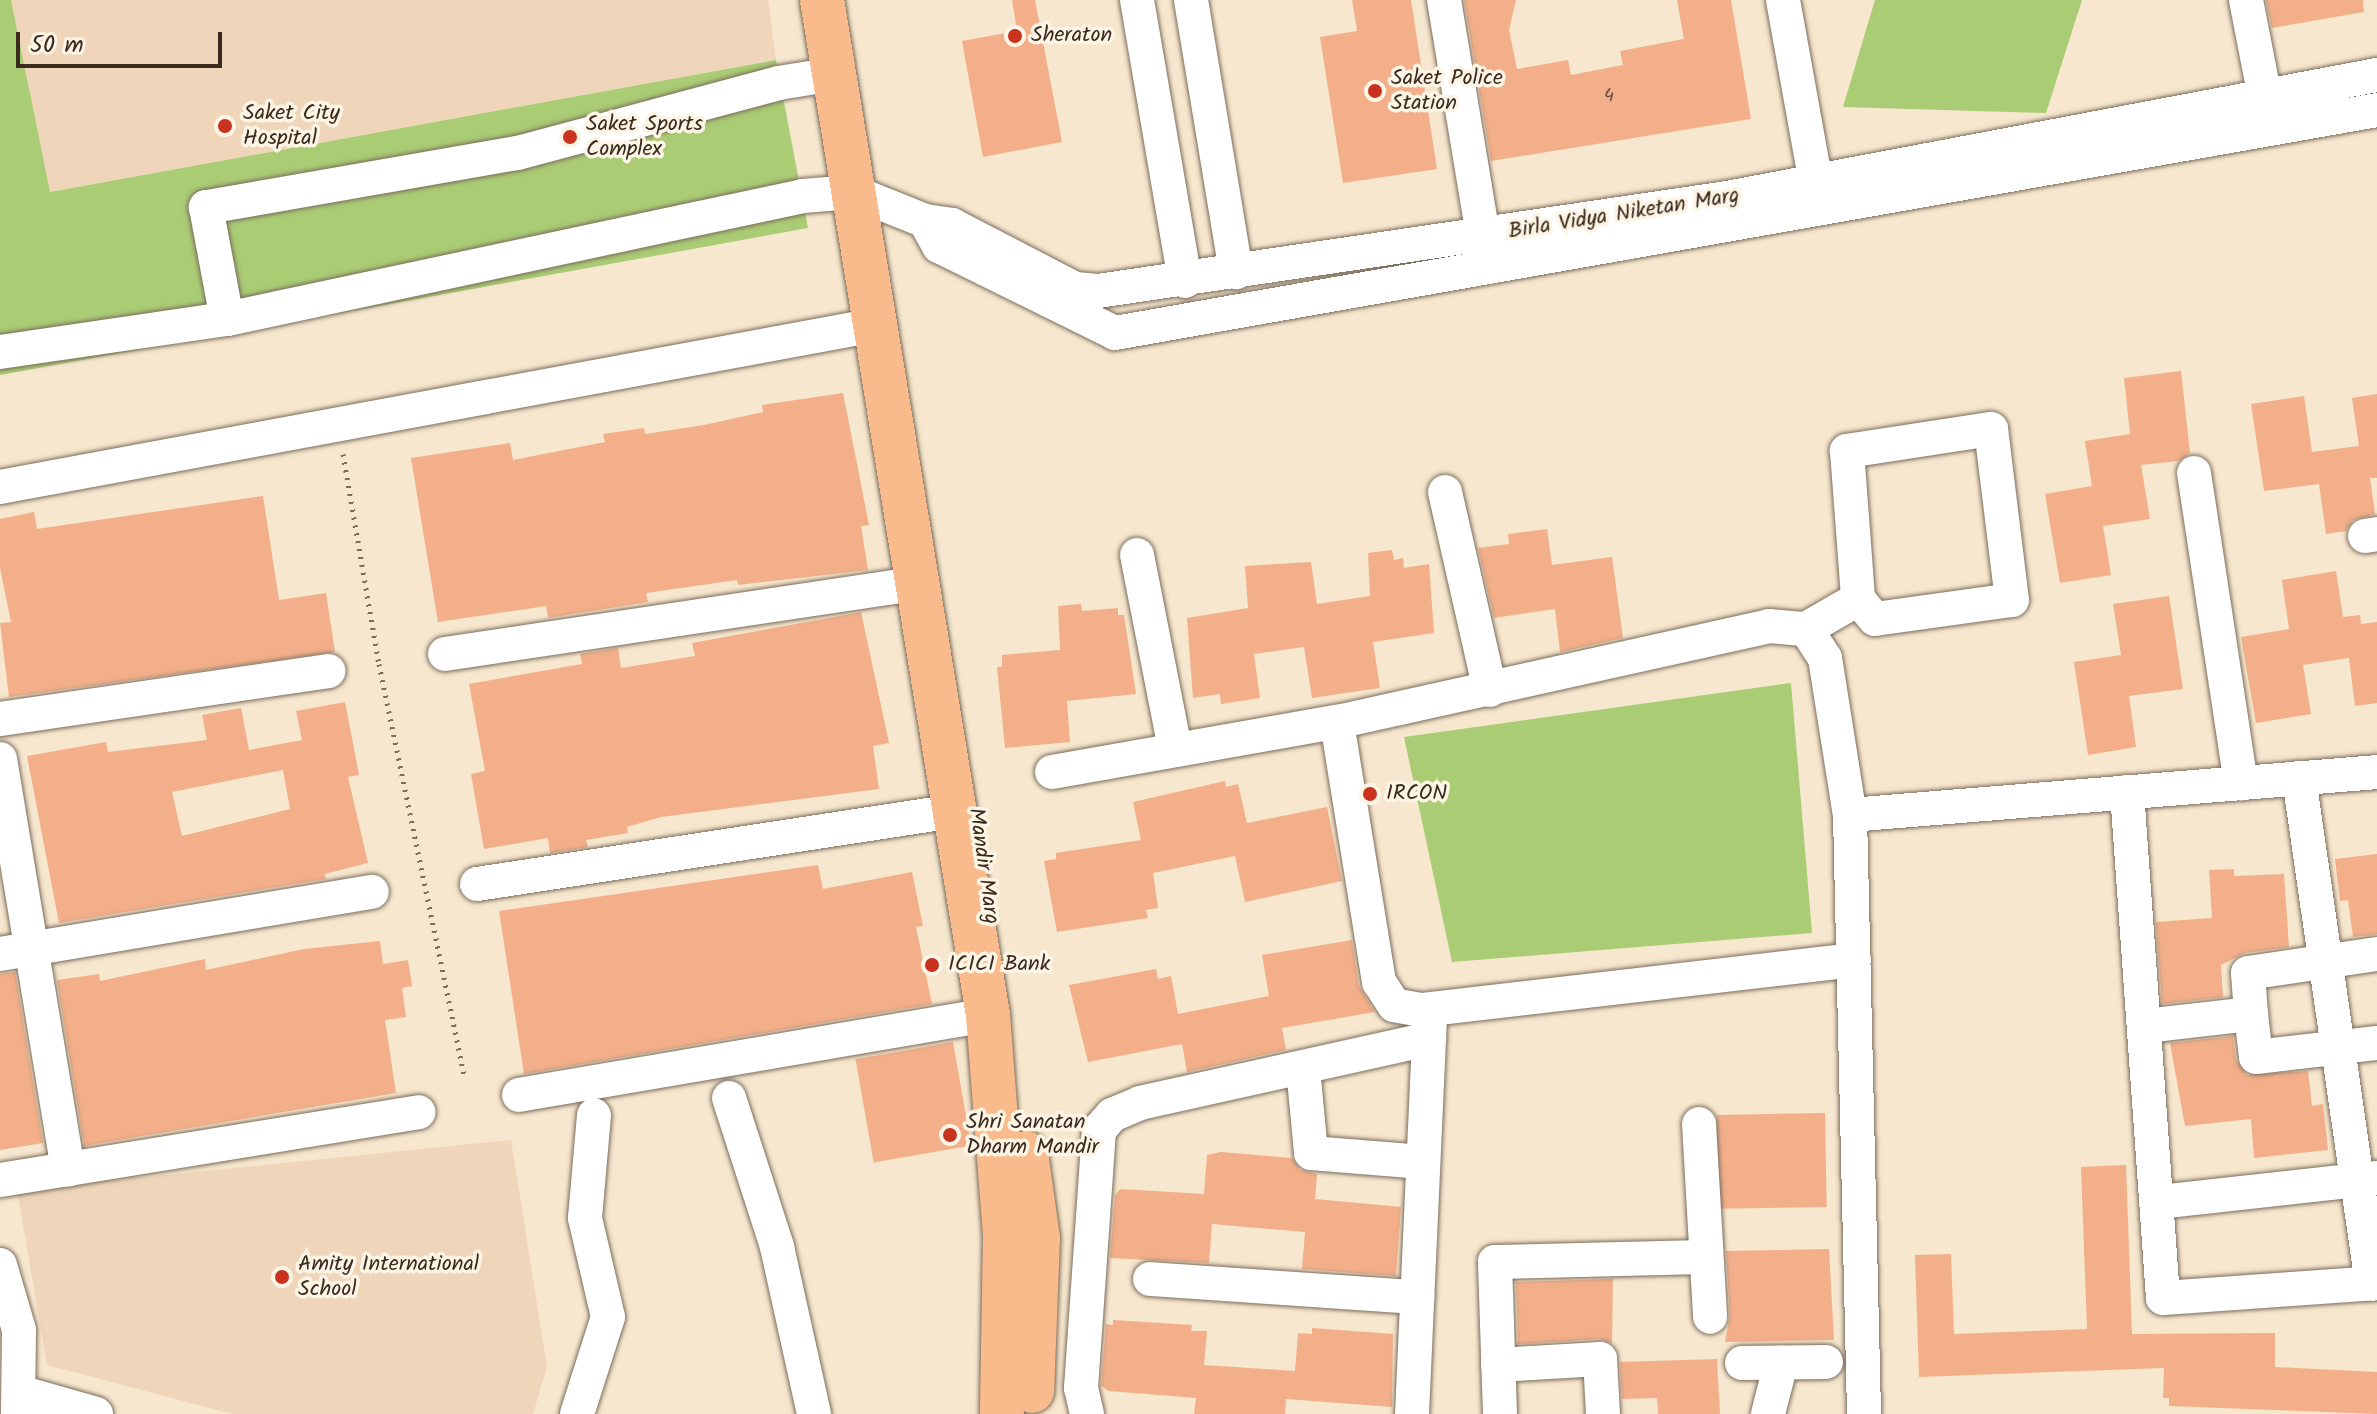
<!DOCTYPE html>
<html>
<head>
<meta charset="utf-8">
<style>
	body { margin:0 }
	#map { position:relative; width:2377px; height:1414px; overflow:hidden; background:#f6e7ce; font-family:Kalam,sans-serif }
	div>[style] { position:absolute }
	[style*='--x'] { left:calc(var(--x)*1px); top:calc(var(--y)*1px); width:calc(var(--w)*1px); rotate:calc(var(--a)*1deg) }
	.built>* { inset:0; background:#efd6bb }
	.green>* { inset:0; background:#aacc75 }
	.building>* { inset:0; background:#f2af8a; transform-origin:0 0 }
	.path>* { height:5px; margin-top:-2.5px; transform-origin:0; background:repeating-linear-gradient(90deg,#7c6c5c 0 2px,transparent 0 8px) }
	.roads { filter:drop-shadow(0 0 2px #7c6c5c) drop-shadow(0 0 2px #7c6c5c) }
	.minor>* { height:34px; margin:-17px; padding:0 17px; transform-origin:17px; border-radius:17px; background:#fff }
	.major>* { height:44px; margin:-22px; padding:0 22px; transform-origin:22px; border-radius:22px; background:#fabb8c }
	.dots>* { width:22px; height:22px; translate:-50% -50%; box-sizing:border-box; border:4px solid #fcf5e5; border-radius:50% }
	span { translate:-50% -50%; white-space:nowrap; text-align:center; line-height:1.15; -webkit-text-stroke:7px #fcf5e5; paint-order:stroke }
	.number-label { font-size:18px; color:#694b39 }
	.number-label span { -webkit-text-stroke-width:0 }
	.poi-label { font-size:22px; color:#3b2a1e }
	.left { translate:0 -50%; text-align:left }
	.street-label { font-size:22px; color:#3b2a1e }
	.scale { position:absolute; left:16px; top:32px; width:206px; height:36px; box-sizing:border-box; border:4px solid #3b2a1e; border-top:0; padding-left:10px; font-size:24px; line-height:28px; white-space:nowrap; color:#3b2a1e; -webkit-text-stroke:6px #fcf5e5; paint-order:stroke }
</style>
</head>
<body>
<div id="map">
	<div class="built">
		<i style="clip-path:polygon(11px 0,768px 0,776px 60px,49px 192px)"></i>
		<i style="clip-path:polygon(511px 1140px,547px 1367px,533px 1414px,232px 1414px,47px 1365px,17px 1190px)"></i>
	</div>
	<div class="green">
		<i style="clip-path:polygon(0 0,11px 0,50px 192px,776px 60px,808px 228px,0 375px)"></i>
		<i style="clip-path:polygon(1875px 0,2082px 0,2046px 113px,1843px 107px)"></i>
		<i style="clip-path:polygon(1791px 683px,1812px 933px,1452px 962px,1404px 737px)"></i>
	</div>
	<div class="building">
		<i style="clip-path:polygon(1012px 0,1035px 0,1062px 142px,983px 157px,962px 41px,1017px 31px)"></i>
		<i style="clip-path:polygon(1352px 0,1411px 0,1437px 169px,1343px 183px,1320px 37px,1357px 31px)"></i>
		<i style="clip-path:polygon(1464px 0,1516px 0,1509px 30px,1517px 69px,1568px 60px,1571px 75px,1623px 65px,1620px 51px,1684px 39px,1677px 0,1731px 0,1751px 119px,1491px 161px)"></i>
		<i style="clip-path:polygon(2266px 0,2363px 0,2364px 12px,2272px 28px)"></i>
		<i style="clip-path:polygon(2181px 371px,2190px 453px,2179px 461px,2141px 465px,2150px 519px,2103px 526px,2111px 575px,2060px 583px,2045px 494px,2092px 486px,2085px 441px,2130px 434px,2124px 378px)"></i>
		<i style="clip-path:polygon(843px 393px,869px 525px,861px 526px,868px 570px,738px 585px,737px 580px,646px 593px,648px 602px,548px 618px,546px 606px,438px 622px,411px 458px,510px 443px,513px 460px,605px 442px,603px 434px,644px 428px,645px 434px,704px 425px,763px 412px,762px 405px)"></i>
		<i style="clip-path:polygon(2377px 394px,2377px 478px,2370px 478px,2375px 514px,2353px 520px,2346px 531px,2326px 534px,2319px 484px,2264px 491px,2251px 404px,2304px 396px,2312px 452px,2359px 446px,2352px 398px)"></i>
		<i style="clip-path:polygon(263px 496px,279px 600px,326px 593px,335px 652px,9px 697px,0 623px,11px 622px,0 568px,0 519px,34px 512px,37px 529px)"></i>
		<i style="clip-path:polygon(1547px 529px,1552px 565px,1612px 557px,1623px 638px,1560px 652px,1555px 609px,1494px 618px,1478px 548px,1509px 544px,1508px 534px)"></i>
		<i style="clip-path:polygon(1392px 550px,1394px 560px,1403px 558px,1404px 568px,1429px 564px,1434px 633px,1373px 642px,1380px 688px,1312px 698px,1304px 647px,1254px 654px,1260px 698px,1221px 704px,1220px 694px,1193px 698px,1187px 618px,1248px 608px,1245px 566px,1311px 562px,1317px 604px,1370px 596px,1368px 553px)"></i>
		<i style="clip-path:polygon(2336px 571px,2343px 617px,2360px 615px,2361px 624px,2377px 622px,2377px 703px,2355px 706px,2349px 658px,2303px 665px,2311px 714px,2256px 723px,2241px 637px,2289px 629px,2282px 580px)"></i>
		<i style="clip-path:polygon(2169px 596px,2183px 689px,2129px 696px,2136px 747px,2088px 755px,2074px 662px,2121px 655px,2113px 604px)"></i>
		<i style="clip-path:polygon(1081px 604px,1082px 611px,1118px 608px,1118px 615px,1124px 615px,1136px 694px,1067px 701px,1070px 742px,1005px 748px,997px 667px,1002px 667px,1002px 655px,1060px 650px,1058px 606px)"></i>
		<i style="clip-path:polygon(861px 612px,889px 743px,873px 746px,879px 789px,661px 817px,627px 827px,628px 833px,586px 840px,588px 847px,550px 853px,548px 838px,484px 849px,471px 774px,485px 771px,469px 684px,582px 664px,580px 654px,618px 648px,621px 668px,695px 656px,692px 643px)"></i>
		<i style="clip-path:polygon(evenodd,345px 702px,359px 775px,348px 777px,368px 863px,325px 874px,326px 879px,59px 923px,27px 756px,106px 742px,108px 752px,207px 740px,202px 715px,241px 708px,249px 750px,302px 740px,296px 711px,345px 702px,283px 770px,290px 809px,182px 836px,172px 792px,283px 770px)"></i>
		<i style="clip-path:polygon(1225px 781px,1226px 787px,1238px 784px,1247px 823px,1327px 807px,1342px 881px,1245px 902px,1235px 856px,1153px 873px,1158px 908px,1146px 910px,1148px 918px,1057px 932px,1044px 861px,1056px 859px,1056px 853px,1141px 840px,1133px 802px)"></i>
		<i style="clip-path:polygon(2377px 854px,2377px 934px,2353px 937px,2348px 900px,2340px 901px,2335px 859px)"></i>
		<i style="clip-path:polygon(818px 865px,823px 889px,912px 872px,923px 926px,916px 927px,932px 1004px,524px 1074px,499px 911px)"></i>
		<i style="clip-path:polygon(2234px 869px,2234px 876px,2284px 874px,2289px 947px,2245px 953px,2221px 965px,2223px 997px,2162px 1004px,2156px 922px,2212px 918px,2209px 870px)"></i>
		<i style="clip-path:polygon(1352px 940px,1359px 986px,1375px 1012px,1282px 1028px,1286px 1050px,1187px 1072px,1182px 1044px,1088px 1062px,1069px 985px,1156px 969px,1158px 979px,1171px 976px,1178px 1014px,1269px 996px,1262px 955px)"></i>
		<i style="clip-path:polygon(380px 941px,383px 964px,408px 960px,412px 986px,402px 988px,406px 1017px,385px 1020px,396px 1093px,84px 1146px,57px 980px,99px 974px,100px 981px,205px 959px,206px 970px,304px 949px)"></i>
		<i style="clip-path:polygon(15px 972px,43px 1143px,0 1150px,0 974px)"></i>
		<i style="clip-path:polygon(2233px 1036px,2236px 1060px,2247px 1075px,2308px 1071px,2312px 1106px,2323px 1104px,2328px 1150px,2254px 1158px,2251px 1119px,2185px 1126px,2170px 1043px)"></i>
		<i style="left:953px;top:1042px;width:105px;height:99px;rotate:80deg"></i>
		<i style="left:1825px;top:1113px;width:94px;height:108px;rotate:89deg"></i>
		<i style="clip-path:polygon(1221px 1152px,1292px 1158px,1300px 1170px,1317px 1174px,1315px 1199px,1401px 1207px,1396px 1276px,1302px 1269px,1305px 1232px,1212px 1224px,1209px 1263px,1110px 1258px,1115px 1195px,1120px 1189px,1204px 1194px,1207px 1155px)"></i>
		<i style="clip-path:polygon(2126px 1165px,2132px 1334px,2275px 1333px,2275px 1367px,2377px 1372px,2377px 1414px,2169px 1406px,2169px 1398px,2163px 1398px,2164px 1368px,1919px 1377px,1915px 1255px,1951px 1254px,1954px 1334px,2087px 1329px,2081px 1167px)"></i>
		<i style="clip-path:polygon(1829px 1249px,1834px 1340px,1725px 1342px,1730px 1316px,1726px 1251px)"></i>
		<i style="clip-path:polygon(1613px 1279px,1612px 1343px,1599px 1339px,1518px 1344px,1516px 1282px)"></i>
		<i style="clip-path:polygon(1113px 1320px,1192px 1325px,1191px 1331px,1207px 1331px,1204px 1365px,1295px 1371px,1298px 1333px,1312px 1334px,1312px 1328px,1393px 1334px,1392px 1407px,1286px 1399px,1285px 1414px,1194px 1414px,1196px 1398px,1109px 1391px,1101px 1386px,1106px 1324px,1113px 1325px)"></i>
		<i style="clip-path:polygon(1717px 1359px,1720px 1414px,1658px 1414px,1657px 1398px,1622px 1399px,1620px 1362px)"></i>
	</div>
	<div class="path">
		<i style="--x:343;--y:454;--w:213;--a:80.3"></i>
		<i style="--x:379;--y:664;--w:423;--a:78.3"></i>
	</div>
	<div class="roads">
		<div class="minor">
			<i style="--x:1137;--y:0;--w:285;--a:80.3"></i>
			<i style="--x:1191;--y:0;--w:276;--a:80.6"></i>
			<i style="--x:1444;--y:0;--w:263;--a:80.6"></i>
			<i style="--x:1783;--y:0;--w:208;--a:79.8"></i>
			<i style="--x:2246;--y:0;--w:120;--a:79"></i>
			<i style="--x:834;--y:74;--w:56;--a:170.7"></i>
			<i style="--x:779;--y:83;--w:271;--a:165"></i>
			<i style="--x:517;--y:153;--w:316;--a:170.1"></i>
			<i style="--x:206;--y:207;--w:114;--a:79.4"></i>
			<i style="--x:227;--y:319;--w:589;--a:-12.05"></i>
			<i style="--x:803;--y:196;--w:50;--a:-4.6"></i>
			<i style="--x:853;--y:192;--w:78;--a:21.9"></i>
			<i style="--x:925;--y:221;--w:27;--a:8"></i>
			<i style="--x:952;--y:225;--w:139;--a:27.5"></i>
			<i style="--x:1075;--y:289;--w:23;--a:5"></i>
			<i style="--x:1098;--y:291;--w:636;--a:-8.41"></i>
			<i style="--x:1727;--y:198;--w:662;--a:-10.72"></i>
			<i style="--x:925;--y:221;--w:29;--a:61"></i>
			<i style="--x:939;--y:246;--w:196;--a:26.3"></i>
			<i style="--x:1115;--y:333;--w:1282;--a:-10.02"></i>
			<i style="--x:0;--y:352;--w:229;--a:-8.3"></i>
			<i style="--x:2194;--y:473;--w:314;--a:81.4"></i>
			<i style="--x:0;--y:487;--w:890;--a:-10.49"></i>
			<i style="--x:1445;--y:492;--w:203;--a:77.2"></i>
			<i style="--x:2365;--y:536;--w:12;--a:-9"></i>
			<i style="--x:1137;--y:555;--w:198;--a:78.9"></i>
			<i style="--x:1806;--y:629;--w:35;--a:57"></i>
			<i style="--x:1825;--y:658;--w:159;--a:81"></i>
			<i style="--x:1850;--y:815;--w:599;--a:88.66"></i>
			<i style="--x:445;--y:654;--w:478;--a:-8.5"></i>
			<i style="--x:0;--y:719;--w:332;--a:-8.3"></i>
			<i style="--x:0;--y:759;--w:416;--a:80.6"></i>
			<i style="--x:1052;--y:772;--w:289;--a:-10"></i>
			<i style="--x:2299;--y:778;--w:511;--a:81.79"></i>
			<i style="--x:2127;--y:792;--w:507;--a:85.93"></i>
			<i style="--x:2163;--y:1298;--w:215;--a:-4"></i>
			<i style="--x:1850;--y:815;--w:529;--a:-4.66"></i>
			<i style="--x:477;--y:884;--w:484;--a:-8.7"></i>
			<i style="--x:0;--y:954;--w:377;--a:-9.5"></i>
			<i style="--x:1854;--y:960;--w:436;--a:173.4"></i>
			<i style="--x:1421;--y:1010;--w:27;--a:-170"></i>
			<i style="--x:1394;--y:1005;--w:27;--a:-123"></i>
			<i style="--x:1379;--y:982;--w:263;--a:-99.2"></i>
			<i style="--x:1337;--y:722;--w:443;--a:-12.5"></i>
			<i style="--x:1769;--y:626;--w:37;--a:5"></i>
			<i style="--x:1806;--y:629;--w:60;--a:-30"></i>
			<i style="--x:1858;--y:599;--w:26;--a:50"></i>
			<i style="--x:1875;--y:619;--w:138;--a:-7.9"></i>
			<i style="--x:2012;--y:600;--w:172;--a:-97"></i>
			<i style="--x:1991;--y:429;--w:146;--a:171.3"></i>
			<i style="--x:1847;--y:451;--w:148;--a:85.7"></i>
			<i style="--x:2251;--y:1014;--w:43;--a:83.4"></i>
			<i style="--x:2256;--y:1057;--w:122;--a:-6.6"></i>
			<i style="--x:2145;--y:1026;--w:107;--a:-6.5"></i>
			<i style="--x:2251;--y:1014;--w:41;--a:-94.2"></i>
			<i style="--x:2248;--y:973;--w:130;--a:-8.4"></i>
			<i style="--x:1303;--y:1068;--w:85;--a:84.6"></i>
			<i style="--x:1311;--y:1153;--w:112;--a:4.6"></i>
			<i style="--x:519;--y:1095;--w:476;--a:-9.7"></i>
			<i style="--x:729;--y:1098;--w:157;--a:72.1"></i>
			<i style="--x:777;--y:1247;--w:171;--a:77.5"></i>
			<i style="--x:1699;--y:1124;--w:193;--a:86.7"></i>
			<i style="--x:0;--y:1180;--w:424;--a:-9.2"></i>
			<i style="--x:2159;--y:1202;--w:219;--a:-6.3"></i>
			<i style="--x:0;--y:1265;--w:68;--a:73.7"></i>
			<i style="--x:19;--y:1330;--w:84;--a:90.7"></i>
			<i style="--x:1150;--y:1279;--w:268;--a:3.9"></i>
			<i style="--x:1742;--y:1363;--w:84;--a:-0.7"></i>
			<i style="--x:1498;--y:1365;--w:102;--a:-3.4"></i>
			<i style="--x:1600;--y:1359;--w:55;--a:86.9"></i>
			<i style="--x:23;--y:1393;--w:76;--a:16"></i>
			<i style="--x:577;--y:1414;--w:102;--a:-72.3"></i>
			<i style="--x:608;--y:1317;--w:102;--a:-103.1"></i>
			<i style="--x:585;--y:1218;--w:103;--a:-85"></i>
			<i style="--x:1087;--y:1414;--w:27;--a:-103"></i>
			<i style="--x:1081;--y:1388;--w:259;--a:-86"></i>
			<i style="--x:1099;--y:1130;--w:20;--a:-49"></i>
			<i style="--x:1112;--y:1115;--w:30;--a:-23"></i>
			<i style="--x:1140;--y:1103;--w:296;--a:-12.5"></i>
			<i style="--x:1412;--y:1414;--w:397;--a:-87.4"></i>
			<i style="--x:1500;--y:1414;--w:152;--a:-91.9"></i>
			<i style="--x:1495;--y:1262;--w:211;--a:-1.4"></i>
			<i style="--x:1768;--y:1414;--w:53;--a:-75.7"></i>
		</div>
		<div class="major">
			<i style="--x:822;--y:0;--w:1028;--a:80.71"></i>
			<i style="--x:988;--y:1015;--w:222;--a:85.6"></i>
			<i style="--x:1005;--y:1236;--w:178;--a:91"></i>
			<i style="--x:1026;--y:1153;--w:86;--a:82"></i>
			<i style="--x:1038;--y:1238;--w:153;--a:92.2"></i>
		</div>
	</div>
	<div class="dots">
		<i style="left:1015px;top:36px;background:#c8321e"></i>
		<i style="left:1375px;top:91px;background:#c8321e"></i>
		<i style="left:225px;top:126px;background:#c8321e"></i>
		<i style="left:570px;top:137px;background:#c8321e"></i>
		<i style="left:1370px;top:794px;background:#c8321e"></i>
		<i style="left:932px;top:965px;background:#c8321e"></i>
		<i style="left:950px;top:1135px;background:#c8321e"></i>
		<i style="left:282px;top:1277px;background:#c8321e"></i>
	</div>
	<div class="number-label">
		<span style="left:1609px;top:97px">4</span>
	</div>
	<div class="poi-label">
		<span class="left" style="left:1031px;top:36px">Sheraton</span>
		<span class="left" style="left:1391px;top:91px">Saket Police<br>Station</span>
		<span class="left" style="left:243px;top:126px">Saket City<br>Hospital</span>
		<span class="left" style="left:586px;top:137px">Saket Sports<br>Complex</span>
		<span class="left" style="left:1386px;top:794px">IRCON</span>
		<span class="left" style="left:948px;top:965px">ICICI Bank</span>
		<span class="left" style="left:966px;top:1135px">Shri Sanatan<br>Dharm Mandir</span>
		<span class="left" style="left:298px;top:1277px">Amity International<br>School</span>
	</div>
	<div class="street-label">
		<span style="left:1624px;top:214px;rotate:-9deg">Birla Vidya Niketan Marg</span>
		<span style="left:983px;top:866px;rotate:82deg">Mandir Marg</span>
	</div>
	<div class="scale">50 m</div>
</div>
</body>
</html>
